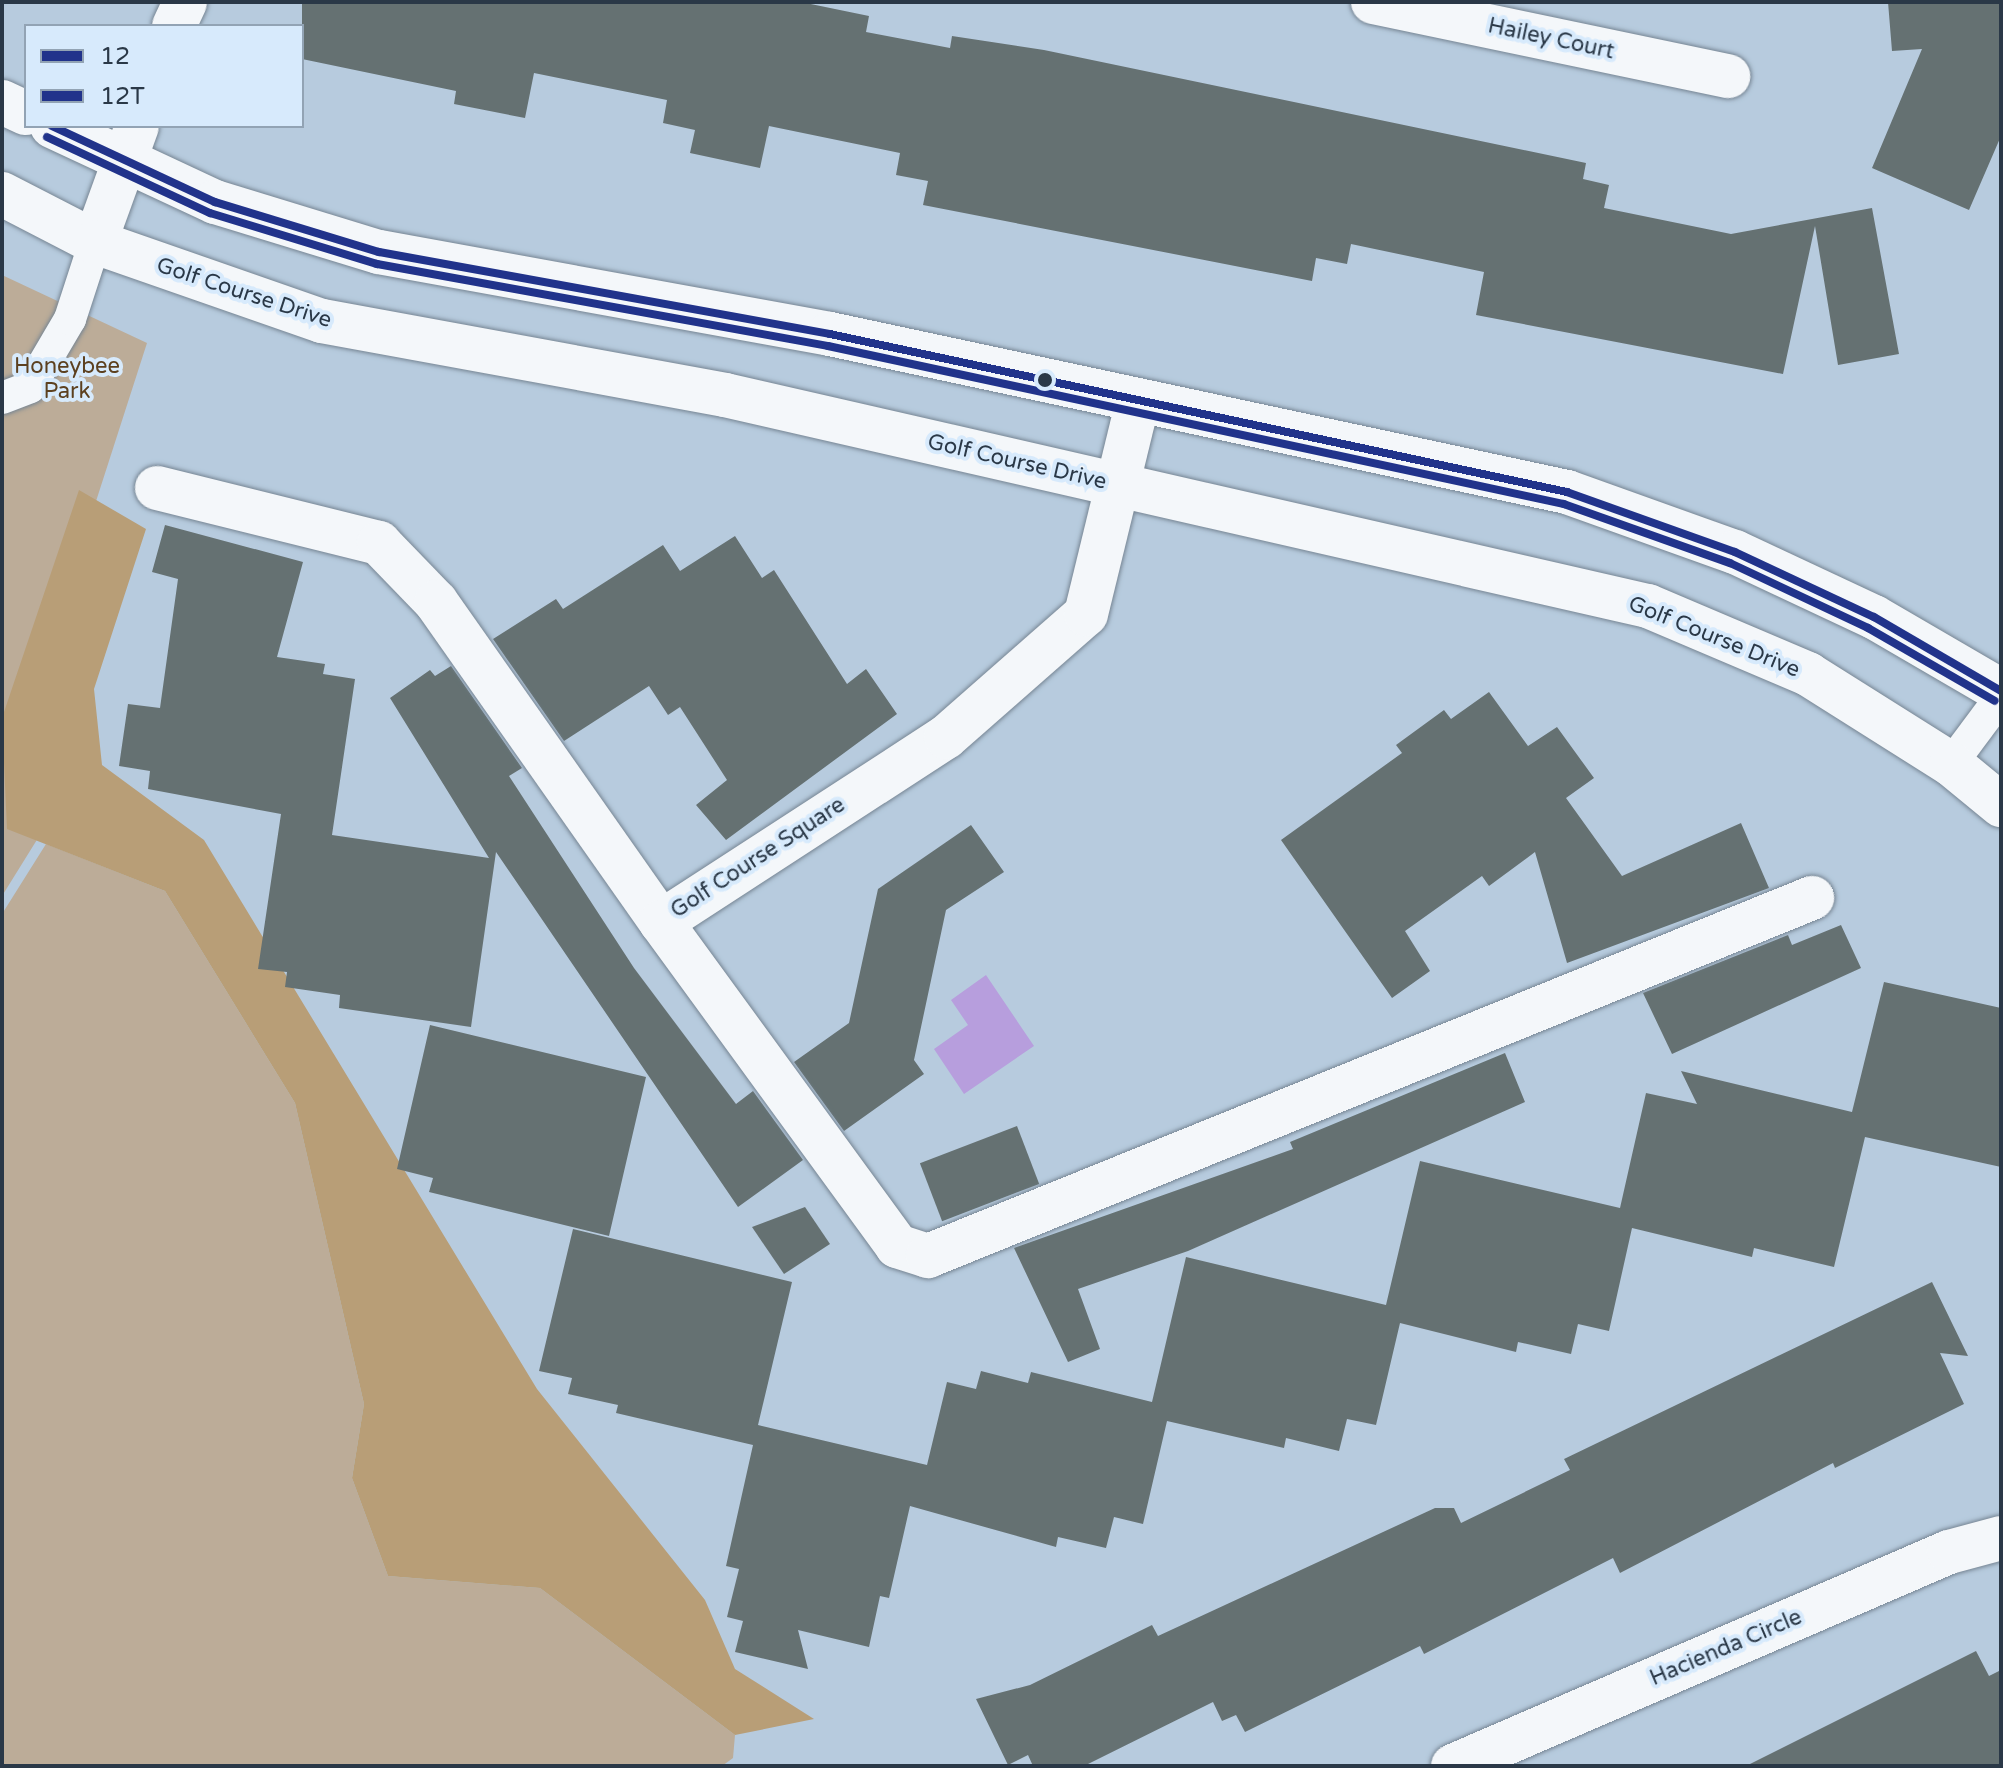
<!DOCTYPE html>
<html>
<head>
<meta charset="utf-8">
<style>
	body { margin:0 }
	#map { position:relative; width:2003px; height:1768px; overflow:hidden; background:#b7cbde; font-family:"Varela Round",sans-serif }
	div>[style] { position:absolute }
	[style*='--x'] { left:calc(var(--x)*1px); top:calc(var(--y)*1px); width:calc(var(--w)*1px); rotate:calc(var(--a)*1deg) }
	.green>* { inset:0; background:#bcac98 }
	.forest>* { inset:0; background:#b89e77 }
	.water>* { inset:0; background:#b79edd }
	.building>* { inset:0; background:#657172; transform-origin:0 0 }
	.roads { filter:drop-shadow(0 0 2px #768593) drop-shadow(0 0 2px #768593) }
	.lane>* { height:32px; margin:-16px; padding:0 16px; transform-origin:16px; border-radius:16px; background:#f4f7fa }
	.street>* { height:44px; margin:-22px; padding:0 22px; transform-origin:22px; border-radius:22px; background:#f4f7fa }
	.secondary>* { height:44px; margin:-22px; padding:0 22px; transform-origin:22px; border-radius:22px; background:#f4f7fa }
	.bus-1>* { height:8px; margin:-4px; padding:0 4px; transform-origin:4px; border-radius:4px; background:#21338b }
	.bus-2>* { height:8px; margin:-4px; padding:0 4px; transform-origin:4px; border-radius:4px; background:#21338b }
	.dots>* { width:22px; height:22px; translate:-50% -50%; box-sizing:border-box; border:4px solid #d7eafc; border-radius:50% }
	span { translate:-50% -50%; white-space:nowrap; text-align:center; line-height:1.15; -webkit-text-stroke:8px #d7eafc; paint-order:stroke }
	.street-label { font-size:22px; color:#2a3847 }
	.park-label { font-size:22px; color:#5c401f }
	.frame { position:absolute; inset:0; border:4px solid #2a3847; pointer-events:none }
	.legend { position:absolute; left:24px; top:24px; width:280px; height:104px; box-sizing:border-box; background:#d7eafc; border:2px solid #92a3b4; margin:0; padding:10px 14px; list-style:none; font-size:24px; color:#2a3847 }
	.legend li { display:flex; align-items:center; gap:16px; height:40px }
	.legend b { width:40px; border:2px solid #92a3b4 }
</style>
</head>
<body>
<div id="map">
	<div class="green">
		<i style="clip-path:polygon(2px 275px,147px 343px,31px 703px,48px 822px,2px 896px)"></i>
		<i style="clip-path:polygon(46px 844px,165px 891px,295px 1103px,364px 1404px,352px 1478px,388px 1576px,540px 1588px,735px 1735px,733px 1758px,722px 1766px,2px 1766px,2px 914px)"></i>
	</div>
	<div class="forest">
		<i style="clip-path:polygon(79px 490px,146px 529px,94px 689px,102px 765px,204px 840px,537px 1389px,705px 1600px,735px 1669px,814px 1719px,735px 1735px,540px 1588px,388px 1576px,352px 1478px,364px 1404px,295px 1103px,165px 891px,7px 829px,2px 718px)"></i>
	</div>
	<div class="water">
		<i style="clip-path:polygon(986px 975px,1034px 1046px,964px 1094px,934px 1049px,968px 1025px,951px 1000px)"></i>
	</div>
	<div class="building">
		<i style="clip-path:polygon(302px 2px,801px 2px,869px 16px,866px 32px,950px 48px,952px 36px,1044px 50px,1586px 163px,1583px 179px,1609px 185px,1604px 208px,1731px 234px,1872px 208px,1899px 354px,1838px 365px,1815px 226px,1783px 374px,1476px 315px,1484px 272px,1351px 244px,1347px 264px,1316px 258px,1312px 281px,923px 205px,928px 181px,896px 175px,900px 153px,769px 126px,760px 168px,690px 153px,695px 130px,663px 123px,667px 100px,534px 73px,525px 118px,454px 104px,456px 91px,302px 59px)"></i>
		<i style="clip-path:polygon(1888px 2px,2001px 2px,2001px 136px,1969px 210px,1872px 168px,1922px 49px,1892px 51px)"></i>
		<i style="clip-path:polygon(165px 525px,303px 562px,277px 657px,325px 664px,323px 674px,355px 679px,332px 835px,489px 858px,390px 698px,430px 670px,435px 676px,451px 666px,522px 768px,509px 776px,634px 968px,736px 1104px,753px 1091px,803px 1160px,738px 1207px,496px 852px,471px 1027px,339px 1008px,340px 995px,285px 987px,287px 972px,258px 969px,281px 814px,148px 789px,150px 771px,119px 766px,128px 704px,160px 708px,178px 579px,152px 572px)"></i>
		<i style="clip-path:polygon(735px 536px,762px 578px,774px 570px,847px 684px,866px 669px,897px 714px,726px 840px,696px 805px,727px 780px,680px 707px,668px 715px,649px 686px,564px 741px,493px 639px,556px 599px,563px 609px,663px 545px,680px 571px)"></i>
		<i style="clip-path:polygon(1489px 692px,1528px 746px,1557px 727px,1594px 778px,1566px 798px,1622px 876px,1741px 823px,1769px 888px,1567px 963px,1535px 852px,1489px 886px,1482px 876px,1405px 931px,1430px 971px,1392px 998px,1281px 840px,1402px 753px,1396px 745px,1444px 710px,1451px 719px)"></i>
		<i style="clip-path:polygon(971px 825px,1004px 872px,946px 910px,914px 1060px,924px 1074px,844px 1131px,794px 1062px,849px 1023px,878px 889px)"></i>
		<i style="clip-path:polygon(1841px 925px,1861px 968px,1672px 1054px,1643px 993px,1788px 935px,1792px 945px)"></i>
		<i style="clip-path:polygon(1884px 982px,2001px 1008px,2001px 1167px,1865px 1137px,1834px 1267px,1754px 1248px,1752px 1257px,1632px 1228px,1609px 1331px,1578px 1324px,1571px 1354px,1518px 1342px,1516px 1352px,1400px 1323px,1376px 1425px,1347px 1419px,1339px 1451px,1286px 1438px,1284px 1448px,1167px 1421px,1143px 1524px,1114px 1517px,1106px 1548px,1058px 1537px,1056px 1547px,910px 1506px,889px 1598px,880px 1596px,869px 1647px,798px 1630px,808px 1669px,735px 1652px,743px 1621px,727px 1617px,739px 1569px,726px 1566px,753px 1445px,616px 1413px,618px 1405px,568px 1394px,572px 1378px,539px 1371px,573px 1229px,792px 1282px,758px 1425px,927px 1465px,947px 1382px,976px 1389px,981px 1371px,1028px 1383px,1031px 1372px,1152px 1402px,1186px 1257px,1386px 1305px,1420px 1161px,1620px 1208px,1646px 1093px,1697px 1104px,1681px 1071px,1852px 1112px)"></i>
		<i style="clip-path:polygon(430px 1025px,646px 1077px,609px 1236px,429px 1192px,433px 1178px,397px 1169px)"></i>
		<i style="clip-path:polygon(1505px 1053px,1525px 1102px,1188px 1251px,1078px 1289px,1100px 1349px,1068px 1362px,1014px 1248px,1293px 1149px,1290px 1142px)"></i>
		<i style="left:1017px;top:1126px;width:62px;height:104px;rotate:69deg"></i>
		<i style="clip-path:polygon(805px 1207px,830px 1244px,784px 1274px,752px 1227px)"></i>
		<i style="clip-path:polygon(1932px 1282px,1968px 1356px,1940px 1353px,1964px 1404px,1835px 1468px,1833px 1463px,1620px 1573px,1613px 1558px,1424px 1654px,1420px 1646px,1245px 1732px,1236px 1715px,1222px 1721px,1213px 1702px,1084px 1766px,1033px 1766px,1028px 1755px,1008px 1765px,976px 1699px,1030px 1685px,1152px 1625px,1158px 1636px,1435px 1508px,1454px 1508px,1461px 1523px,1570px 1470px,1564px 1459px)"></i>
		<i style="clip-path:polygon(1976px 1651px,1989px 1676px,2001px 1670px,2001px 1766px,1746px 1766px)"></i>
	</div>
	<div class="roads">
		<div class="lane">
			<i style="--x:2;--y:398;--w:30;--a:-21"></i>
			<i style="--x:30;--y:387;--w:79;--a:-59.5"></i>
			<i style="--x:70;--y:319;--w:81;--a:-72"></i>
			<i style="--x:1951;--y:764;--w:84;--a:-53.3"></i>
		</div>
		<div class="street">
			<i style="--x:1373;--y:2;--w:363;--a:11.8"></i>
			<i style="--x:174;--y:26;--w:26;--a:-65"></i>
			<i style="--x:95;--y:242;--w:123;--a:-70.1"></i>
			<i style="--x:157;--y:488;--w:229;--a:13.9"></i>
			<i style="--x:379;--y:543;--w:82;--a:46"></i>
			<i style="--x:436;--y:602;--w:391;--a:54.9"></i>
			<i style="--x:661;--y:922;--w:340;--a:-33"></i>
			<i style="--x:946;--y:737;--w:186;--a:-41.3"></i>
			<i style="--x:1086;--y:614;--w:216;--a:-76.3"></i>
			<i style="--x:661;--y:922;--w:401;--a:53.9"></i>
			<i style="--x:897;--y:1246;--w:33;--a:18"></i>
			<i style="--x:928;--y:1256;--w:954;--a:-22.05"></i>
			<i style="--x:1453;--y:1766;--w:540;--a:-23.34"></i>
			<i style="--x:1949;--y:1552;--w:54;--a:-15.1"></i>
		</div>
		<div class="secondary">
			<i style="--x:2;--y:102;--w:26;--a:25"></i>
			<i style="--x:52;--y:126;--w:180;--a:25"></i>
			<i style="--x:215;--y:202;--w:171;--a:17"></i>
			<i style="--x:379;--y:252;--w:458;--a:10.3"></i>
			<i style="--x:830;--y:334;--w:754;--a:12.1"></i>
			<i style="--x:1567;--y:492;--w:178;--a:19.7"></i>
			<i style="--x:1735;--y:552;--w:153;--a:25.1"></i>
			<i style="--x:1874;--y:617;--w:147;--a:30.2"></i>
			<i style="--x:2;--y:194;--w:105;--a:27.3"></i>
			<i style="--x:95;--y:242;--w:240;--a:19.2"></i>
			<i style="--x:322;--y:321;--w:410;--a:10.4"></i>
			<i style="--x:725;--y:395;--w:947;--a:12.88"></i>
			<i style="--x:1648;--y:606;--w:174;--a:23"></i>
			<i style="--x:1808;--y:674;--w:169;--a:32.2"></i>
			<i style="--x:1951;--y:764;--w:65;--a:39.4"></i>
		</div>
	</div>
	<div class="bus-1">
		<i style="--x:52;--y:126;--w:180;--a:25"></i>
		<i style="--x:215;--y:202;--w:171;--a:17"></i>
		<i style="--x:379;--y:252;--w:458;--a:10.3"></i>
		<i style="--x:830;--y:334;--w:754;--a:12.1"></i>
		<i style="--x:1567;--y:492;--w:178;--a:19.7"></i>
		<i style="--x:1735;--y:552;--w:153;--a:25.1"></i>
		<i style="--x:1874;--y:617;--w:147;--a:30.2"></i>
	</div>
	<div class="bus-2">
		<i style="--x:47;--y:137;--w:180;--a:25"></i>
		<i style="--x:210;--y:213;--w:175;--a:17"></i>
		<i style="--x:377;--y:264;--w:458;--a:10.3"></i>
		<i style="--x:828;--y:346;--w:753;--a:12.12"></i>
		<i style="--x:1564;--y:504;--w:176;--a:19.6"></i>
		<i style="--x:1730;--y:563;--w:153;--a:25.2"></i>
		<i style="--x:1868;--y:628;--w:146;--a:29.9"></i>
	</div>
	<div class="dots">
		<i style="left:1045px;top:380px;background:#2a3847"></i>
	</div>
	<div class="street-label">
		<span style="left:1551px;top:39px;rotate:12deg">Hailey Court</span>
		<span style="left:244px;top:293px;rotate:18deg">Golf Course Drive</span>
		<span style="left:1017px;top:462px;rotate:13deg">Golf Course Drive</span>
		<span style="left:1714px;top:637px;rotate:22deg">Golf Course Drive</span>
		<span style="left:758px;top:858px;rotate:-33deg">Golf Course Square</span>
		<span style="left:1726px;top:1648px;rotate:-23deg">Hacienda Circle</span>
	</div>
	<div class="park-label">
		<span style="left:67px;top:379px">Honeybee<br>Park</span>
	</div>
	<div class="frame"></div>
	<ul class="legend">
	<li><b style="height:10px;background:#21338b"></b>12</li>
	<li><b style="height:10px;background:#21338b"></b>12T</li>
	</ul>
</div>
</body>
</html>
